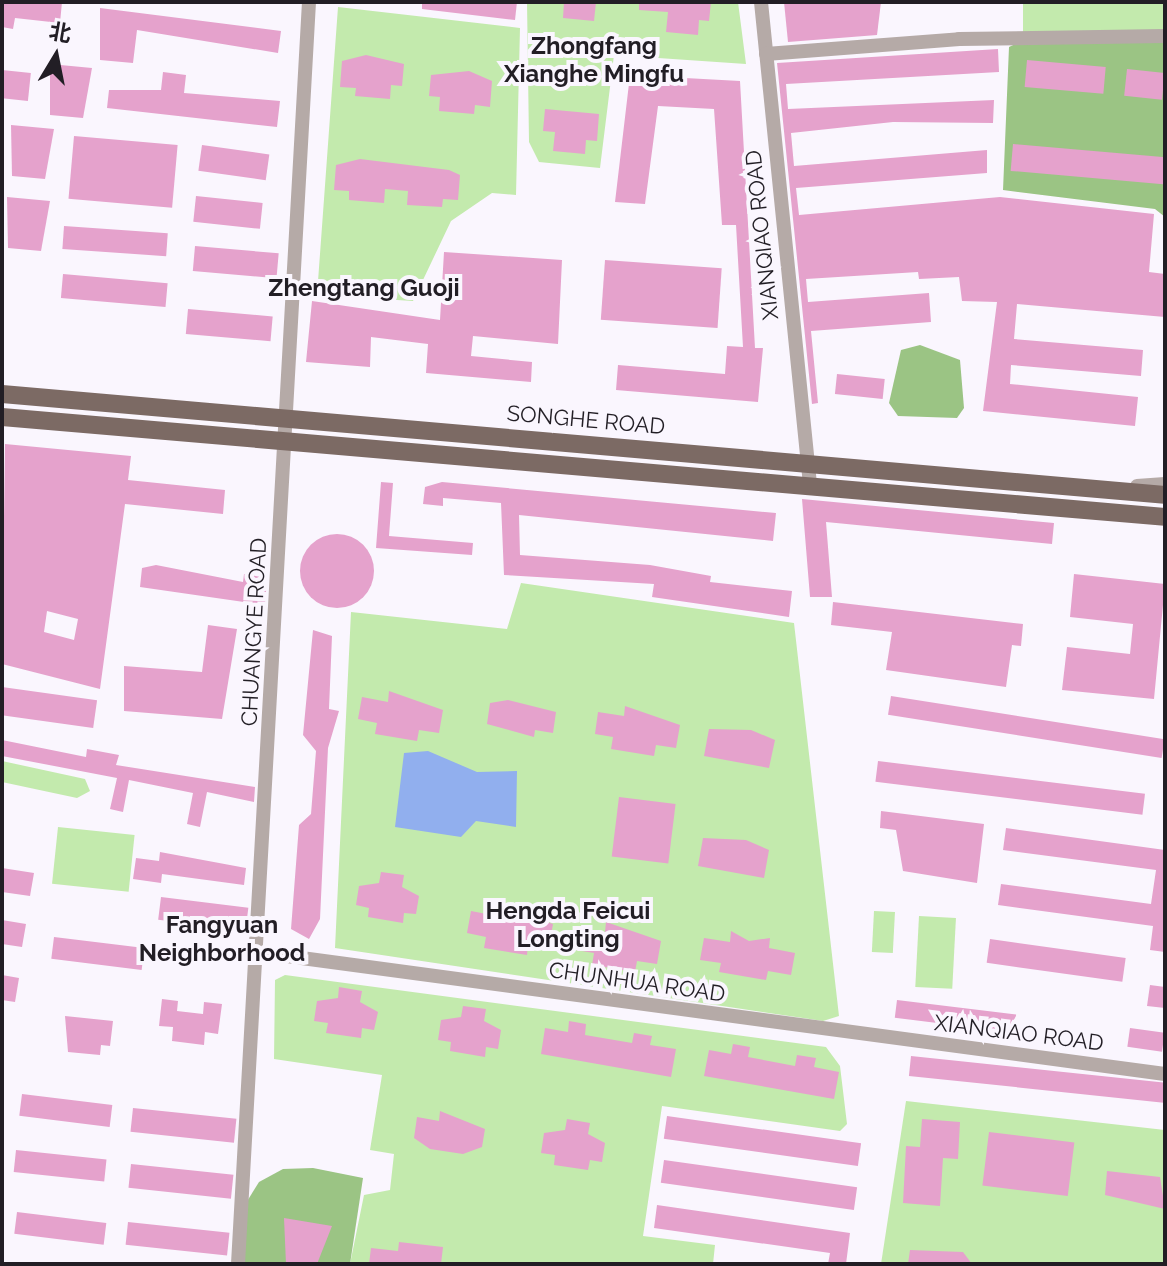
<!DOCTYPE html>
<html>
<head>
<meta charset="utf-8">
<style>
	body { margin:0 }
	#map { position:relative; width:1167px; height:1266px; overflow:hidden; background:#faf6fe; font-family:Raleway,"Noto Sans SC",sans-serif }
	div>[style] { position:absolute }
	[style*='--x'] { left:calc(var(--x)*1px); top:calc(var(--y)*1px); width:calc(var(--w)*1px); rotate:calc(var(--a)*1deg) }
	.green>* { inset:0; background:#c3eaad; transform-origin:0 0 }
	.forest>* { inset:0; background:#9bc484 }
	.water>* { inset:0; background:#91afee }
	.building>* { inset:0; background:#e5a2cc; transform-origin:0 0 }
	.round { border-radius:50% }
	.minor>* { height:14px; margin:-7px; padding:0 7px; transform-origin:7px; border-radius:7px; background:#b5aaa7 }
	.major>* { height:18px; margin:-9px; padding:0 9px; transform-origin:9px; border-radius:9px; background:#7c6a64 }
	span { translate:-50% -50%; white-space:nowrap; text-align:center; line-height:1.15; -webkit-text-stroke:8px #faf6fe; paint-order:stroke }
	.street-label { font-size:22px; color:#221e25 }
	.neighbourhood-label { font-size:24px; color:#221e25; font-weight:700 }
	.frame { position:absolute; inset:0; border:4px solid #221e25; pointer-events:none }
	.north { position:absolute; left:16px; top:16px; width:80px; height:80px; -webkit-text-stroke:6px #faf6fe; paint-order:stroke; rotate:10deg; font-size:22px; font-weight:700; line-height:32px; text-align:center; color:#221e25 }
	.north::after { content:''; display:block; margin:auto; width:28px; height:36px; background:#221e25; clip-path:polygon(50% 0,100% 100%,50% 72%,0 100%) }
</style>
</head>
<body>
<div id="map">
	<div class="green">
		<i style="clip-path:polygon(527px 2px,738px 2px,746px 64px,614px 55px,600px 168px,539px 162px,529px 142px)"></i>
		<i style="left:1023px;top:2px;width:142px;height:37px"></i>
		<i style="clip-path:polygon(338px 7px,520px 28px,516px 195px,492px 193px,451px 221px,413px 301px,317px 295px)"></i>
		<i style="clip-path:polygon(521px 583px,794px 623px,839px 1016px,823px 1021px,335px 948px,351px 612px,507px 629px)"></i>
		<i style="clip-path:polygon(2px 761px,85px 779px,90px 791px,77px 798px,2px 782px)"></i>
		<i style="left:58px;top:827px;width:77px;height:57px;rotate:6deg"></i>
		<i style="left:874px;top:911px;width:21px;height:41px;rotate:3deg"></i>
		<i style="left:919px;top:916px;width:37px;height:71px;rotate:3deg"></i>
		<i style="clip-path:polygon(285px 975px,826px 1047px,840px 1066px,847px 1124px,840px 1131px,662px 1106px,643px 1236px,715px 1245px,713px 1264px,350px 1264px,364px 1195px,390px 1190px,394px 1154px,370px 1150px,382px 1075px,274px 1059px,275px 980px)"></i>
		<i style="clip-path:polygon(906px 1101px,1165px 1130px,1165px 1264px,881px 1264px)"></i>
	</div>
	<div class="forest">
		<i style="clip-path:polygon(1022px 41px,1165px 43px,1165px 217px,1155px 209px,1003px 190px,1009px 47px)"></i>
		<i style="clip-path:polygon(920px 345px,960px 360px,964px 408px,957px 418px,898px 416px,889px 403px,901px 350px)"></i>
		<i style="clip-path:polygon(313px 1168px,363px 1178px,350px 1264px,244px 1264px,246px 1203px,259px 1182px,283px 1169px)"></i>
	</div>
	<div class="water">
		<i style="clip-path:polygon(428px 751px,477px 772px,517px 771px,516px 827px,476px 821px,461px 837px,395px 827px,404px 753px)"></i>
	</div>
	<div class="building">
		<i style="clip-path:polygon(2px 2px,62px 2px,60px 23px,15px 18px,13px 29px,2px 27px)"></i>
		<i style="clip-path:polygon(422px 2px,517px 2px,515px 20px,422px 9px)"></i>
		<i style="clip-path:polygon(564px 2px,596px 2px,594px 21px,563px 18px)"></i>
		<i style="clip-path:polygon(639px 2px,711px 2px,709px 21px,699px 20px,698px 35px,666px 32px,668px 12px,639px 10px)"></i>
		<i style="clip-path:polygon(784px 2px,881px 2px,877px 35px,788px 42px)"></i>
		<i style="clip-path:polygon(100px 8px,281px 31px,278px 53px,137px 30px,133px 63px,100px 60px)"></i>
		<i style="clip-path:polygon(998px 49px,999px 72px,786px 84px,788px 109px,994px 100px,993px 123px,893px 122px,791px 133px,794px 166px,987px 150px,987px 173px,796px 188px,799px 215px,1000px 197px,1154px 214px,1149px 272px,1165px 274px,1165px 317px,1017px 304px,1014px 339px,1143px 350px,1141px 376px,1011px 365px,1010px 384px,1138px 397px,1135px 426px,983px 411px,997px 302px,962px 301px,959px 277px,919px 279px,918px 272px,806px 279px,808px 302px,929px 293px,931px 322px,811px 331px,818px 403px,812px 404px,777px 63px)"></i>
		<i style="clip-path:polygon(366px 55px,404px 64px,402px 86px,391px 85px,390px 99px,355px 96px,356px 88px,340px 87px,342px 61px)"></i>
		<i style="left:1027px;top:60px;width:79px;height:27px;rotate:5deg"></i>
		<i style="clip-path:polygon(50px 64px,92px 68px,83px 118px,50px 115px)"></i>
		<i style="left:1127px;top:69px;width:38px;height:27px;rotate:6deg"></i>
		<i style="left:2px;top:70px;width:29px;height:28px;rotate:6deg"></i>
		<i style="clip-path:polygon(469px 71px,492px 81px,490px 107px,475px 105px,474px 114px,439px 111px,440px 97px,429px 96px,431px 75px)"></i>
		<i style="clip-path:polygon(163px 72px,186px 75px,184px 93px,280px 101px,277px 127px,107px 108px,109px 90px,161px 90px)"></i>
		<i style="clip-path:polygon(630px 75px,740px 81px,755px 348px,763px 348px,758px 402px,616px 390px,618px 365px,725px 374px,727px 346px,743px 347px,736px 225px,722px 225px,714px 109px,658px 106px,645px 204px,615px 202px)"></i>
		<i style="clip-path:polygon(545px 109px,599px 114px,597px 141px,586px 140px,585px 154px,553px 151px,555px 132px,543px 131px)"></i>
		<i style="clip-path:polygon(11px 125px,54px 129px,45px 179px,12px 176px)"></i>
		<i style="left:74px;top:136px;width:104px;height:63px;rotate:5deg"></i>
		<i style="left:1013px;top:144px;width:153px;height:27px;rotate:5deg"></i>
		<i style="left:202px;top:145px;width:68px;height:26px;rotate:8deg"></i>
		<i style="clip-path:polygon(360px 159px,449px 170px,460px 175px,458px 200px,443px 199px,442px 207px,407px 205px,408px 191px,385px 189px,384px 203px,349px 200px,349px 191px,334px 190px,336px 165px)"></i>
		<i style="left:196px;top:196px;width:67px;height:26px;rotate:6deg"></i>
		<i style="clip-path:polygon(7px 197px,50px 201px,41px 251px,8px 248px)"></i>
		<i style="left:64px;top:226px;width:104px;height:23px;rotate:4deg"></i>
		<i style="left:195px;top:246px;width:84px;height:25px;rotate:5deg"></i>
		<i style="clip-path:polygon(444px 252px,562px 260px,558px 344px,473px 336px,471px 356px,532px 362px,531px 382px,426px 373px,428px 344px,371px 337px,370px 367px,306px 362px,312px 301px,440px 320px)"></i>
		<i style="left:605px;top:260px;width:117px;height:60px;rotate:4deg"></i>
		<i style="left:63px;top:274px;width:105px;height:24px;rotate:5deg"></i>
		<i style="left:188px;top:309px;width:85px;height:25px;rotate:5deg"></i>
		<i style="left:837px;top:374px;width:48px;height:20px;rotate:6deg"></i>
		<i style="clip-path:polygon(evenodd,5px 444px,131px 456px,128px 480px,225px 490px,223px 514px,125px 504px,100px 689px,2px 664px,5px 444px,47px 611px,78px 619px,74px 640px,44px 632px,47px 611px)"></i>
		<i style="clip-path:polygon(381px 482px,393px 483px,389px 536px,473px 543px,472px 555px,376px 548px)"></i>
		<i style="clip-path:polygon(442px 482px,776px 513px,773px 541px,519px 515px,520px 555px,650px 565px,711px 576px,710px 582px,792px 591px,789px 617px,652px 597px,654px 584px,504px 575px,501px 503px,443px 498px,443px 506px,423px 504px,425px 487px)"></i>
		<i style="clip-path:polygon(802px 499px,1054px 523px,1052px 544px,826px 522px,832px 597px,810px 597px)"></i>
		<i class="round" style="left:300px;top:534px;width:74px;height:74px"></i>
		<i style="clip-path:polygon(156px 565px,243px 582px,244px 574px,267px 578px,265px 605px,140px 587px,142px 568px)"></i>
		<i style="clip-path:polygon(1074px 574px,1165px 584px,1154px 699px,1062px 690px,1067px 647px,1130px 654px,1133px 624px,1070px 617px)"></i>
		<i style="clip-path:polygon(833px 602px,1023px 624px,1021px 646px,1012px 645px,1006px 687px,886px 670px,892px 632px,831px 625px)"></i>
		<i style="clip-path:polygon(208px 625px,237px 629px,222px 719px,124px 711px,124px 666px,202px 672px)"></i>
		<i style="clip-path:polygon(313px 630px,332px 636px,329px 709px,339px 711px,328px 748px,320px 919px,309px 939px,291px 929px,299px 825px,311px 814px,316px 751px,303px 735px)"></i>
		<i style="left:2px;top:687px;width:96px;height:28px;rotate:8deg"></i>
		<i style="clip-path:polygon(389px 691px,443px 710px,439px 733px,419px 730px,417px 741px,375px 734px,377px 723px,358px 719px,362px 697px,388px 702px)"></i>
		<i style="left:891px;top:696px;width:277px;height:19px;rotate:9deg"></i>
		<i style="clip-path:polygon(508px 700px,556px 712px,553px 733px,535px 730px,534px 737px,487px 724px,490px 703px)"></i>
		<i style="clip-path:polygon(625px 706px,680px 725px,676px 748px,656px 745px,654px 756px,611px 749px,613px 737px,595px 734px,598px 712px,624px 716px)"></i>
		<i style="clip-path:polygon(709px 729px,751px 730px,775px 740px,769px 768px,704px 756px)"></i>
		<i style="clip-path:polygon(2px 740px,86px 757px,87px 749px,119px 755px,116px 765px,255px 787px,254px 802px,207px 792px,200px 827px,187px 824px,193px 793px,129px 780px,123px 812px,110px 809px,117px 778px,2px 756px)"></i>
		<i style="left:878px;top:761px;width:269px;height:21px;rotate:7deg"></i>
		<i style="left:619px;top:797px;width:57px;height:60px;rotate:7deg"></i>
		<i style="clip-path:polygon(881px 811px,984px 824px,977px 883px,903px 871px,896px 830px,880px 828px)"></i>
		<i style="clip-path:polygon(1006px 828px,1165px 850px,1165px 952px,1150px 950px,1153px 926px,998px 905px,1001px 884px,1151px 904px,1156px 870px,1003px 850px)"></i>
		<i style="clip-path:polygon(703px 838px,746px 840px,769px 850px,764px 878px,698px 866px)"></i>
		<i style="clip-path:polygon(160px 852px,246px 868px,244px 885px,162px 874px,161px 883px,133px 879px,136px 858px,159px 861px)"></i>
		<i style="clip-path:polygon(2px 868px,34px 873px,30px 896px,2px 892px)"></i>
		<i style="clip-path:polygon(381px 872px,404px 875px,402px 887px,419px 896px,416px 914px,404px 913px,403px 923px,368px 917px,369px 908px,356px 905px,359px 886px,379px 883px)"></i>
		<i style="left:161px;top:897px;width:88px;height:23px;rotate:7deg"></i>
		<i style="clip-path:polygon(498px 905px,553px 924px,549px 947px,528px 944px,527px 955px,484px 948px,486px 937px,467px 933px,471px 911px,497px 916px)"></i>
		<i style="clip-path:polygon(2px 920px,26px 924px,22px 947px,2px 944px)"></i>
		<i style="clip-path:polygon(606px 922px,661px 941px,657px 964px,637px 961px,635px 972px,592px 965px,594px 953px,576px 950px,579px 928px,605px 932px)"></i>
		<i style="clip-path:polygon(731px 931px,749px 941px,770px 938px,769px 948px,795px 953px,791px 975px,768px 971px,766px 980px,719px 972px,721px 963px,700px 960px,704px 938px,730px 942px)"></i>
		<i style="left:54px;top:937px;width:91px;height:22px;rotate:7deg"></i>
		<i style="left:990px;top:939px;width:137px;height:24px;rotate:8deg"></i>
		<i style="clip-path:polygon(2px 975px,19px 978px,15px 1002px,2px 1000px)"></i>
		<i style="clip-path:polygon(1150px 985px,1165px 987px,1165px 1008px,1147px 1006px)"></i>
		<i style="clip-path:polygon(339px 987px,362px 991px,360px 1002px,378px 1012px,374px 1030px,362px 1028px,361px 1038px,326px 1033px,328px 1023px,314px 1021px,317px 1001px,338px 998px)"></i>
		<i style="clip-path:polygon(162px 999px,178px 1001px,177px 1011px,203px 1014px,204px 1002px,222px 1004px,218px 1034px,205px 1032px,204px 1045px,172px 1041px,173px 1027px,159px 1026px)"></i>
		<i style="left:897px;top:1000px;width:120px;height:18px;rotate:7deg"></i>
		<i style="clip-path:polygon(463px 1006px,486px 1009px,484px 1021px,501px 1030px,498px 1049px,486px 1047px,485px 1057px,450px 1051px,451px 1042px,438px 1040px,441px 1020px,461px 1017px)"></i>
		<i style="clip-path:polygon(65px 1016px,113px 1021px,110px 1046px,101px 1045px,100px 1055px,68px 1052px)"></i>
		<i style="clip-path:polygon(569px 1021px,586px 1024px,585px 1035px,632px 1043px,634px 1033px,652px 1036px,650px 1045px,676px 1049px,671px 1077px,541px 1054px,545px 1028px,568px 1032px)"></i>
		<i style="left:1130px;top:1028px;width:35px;height:19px;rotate:8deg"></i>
		<i style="clip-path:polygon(733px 1044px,750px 1047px,748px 1057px,795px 1066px,797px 1055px,816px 1058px,814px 1067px,839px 1072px,834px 1099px,704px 1076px,709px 1050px,731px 1054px)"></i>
		<i style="left:911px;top:1056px;width:256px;height:20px;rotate:6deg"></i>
		<i style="left:22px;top:1094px;width:91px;height:22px;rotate:7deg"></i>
		<i style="left:133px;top:1108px;width:104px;height:24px;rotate:6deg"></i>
		<i style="clip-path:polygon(440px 1111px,485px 1129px,482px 1147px,463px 1154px,430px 1149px,414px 1138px,417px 1117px,439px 1121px)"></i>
		<i style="left:667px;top:1116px;width:196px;height:23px;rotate:8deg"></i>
		<i style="clip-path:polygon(567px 1119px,590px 1123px,588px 1134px,605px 1143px,602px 1162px,590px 1160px,588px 1170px,554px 1165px,555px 1155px,541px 1153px,544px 1133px,565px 1130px)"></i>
		<i style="clip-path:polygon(922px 1119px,960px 1122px,958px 1159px,943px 1158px,940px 1206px,903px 1203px,906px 1146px,920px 1147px)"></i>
		<i style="left:989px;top:1132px;width:86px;height:54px;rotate:7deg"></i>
		<i style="left:16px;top:1150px;width:91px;height:22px;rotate:6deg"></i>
		<i style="left:664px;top:1160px;width:195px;height:23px;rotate:8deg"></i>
		<i style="left:131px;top:1164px;width:103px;height:24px;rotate:6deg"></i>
		<i style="clip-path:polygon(1107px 1171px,1160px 1177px,1165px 1209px,1105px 1195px)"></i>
		<i style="clip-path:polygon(657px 1205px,850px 1233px,846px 1264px,828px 1264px,830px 1253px,654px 1228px)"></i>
		<i style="left:17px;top:1212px;width:90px;height:22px;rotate:7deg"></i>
		<i style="clip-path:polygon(284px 1218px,332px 1226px,317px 1264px,286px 1264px)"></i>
		<i style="left:128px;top:1222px;width:102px;height:23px;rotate:6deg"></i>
		<i style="clip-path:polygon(399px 1242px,443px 1247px,441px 1264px,369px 1264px,371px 1248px,398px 1251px)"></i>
		<i style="clip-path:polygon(910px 1250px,963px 1252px,972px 1264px,908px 1264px)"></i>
	</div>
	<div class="minor">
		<i style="--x:761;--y:2;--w:486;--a:84.2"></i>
		<i style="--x:766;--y:54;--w:194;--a:-4.4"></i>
		<i style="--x:959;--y:39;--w:206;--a:-0.8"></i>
		<i style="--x:1137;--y:486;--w:28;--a:-4"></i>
		<i style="--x:257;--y:952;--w:916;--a:7.65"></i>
		<i style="--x:238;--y:1264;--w:1264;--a:-86.78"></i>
	</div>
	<div class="major">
		<i style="--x:2;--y:394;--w:1167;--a:4.96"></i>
		<i style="--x:2;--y:417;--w:1167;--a:4.91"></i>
	</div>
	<div class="street-label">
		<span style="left:762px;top:235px;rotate:-96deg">XIANQIAO ROAD</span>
		<span style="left:586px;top:420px;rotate:5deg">SONGHE ROAD</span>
		<span style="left:254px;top:632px;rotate:-87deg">CHUANGYE ROAD</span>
		<span style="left:637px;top:982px;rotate:8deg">CHUNHUA ROAD</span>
		<span style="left:1019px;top:1033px;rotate:7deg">XIANQIAO ROAD</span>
	</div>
	<div class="neighbourhood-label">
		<span style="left:594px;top:60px">Zhongfang<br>Xianghe Mingfu</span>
		<span style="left:364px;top:288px">Zhengtang Guoji</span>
		<span style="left:568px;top:925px">Hengda Feicui<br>Longting</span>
		<span style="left:222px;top:939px">Fangyuan<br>Neighborhood</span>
	</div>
	<div class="frame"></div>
	<div class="north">北</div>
</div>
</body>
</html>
